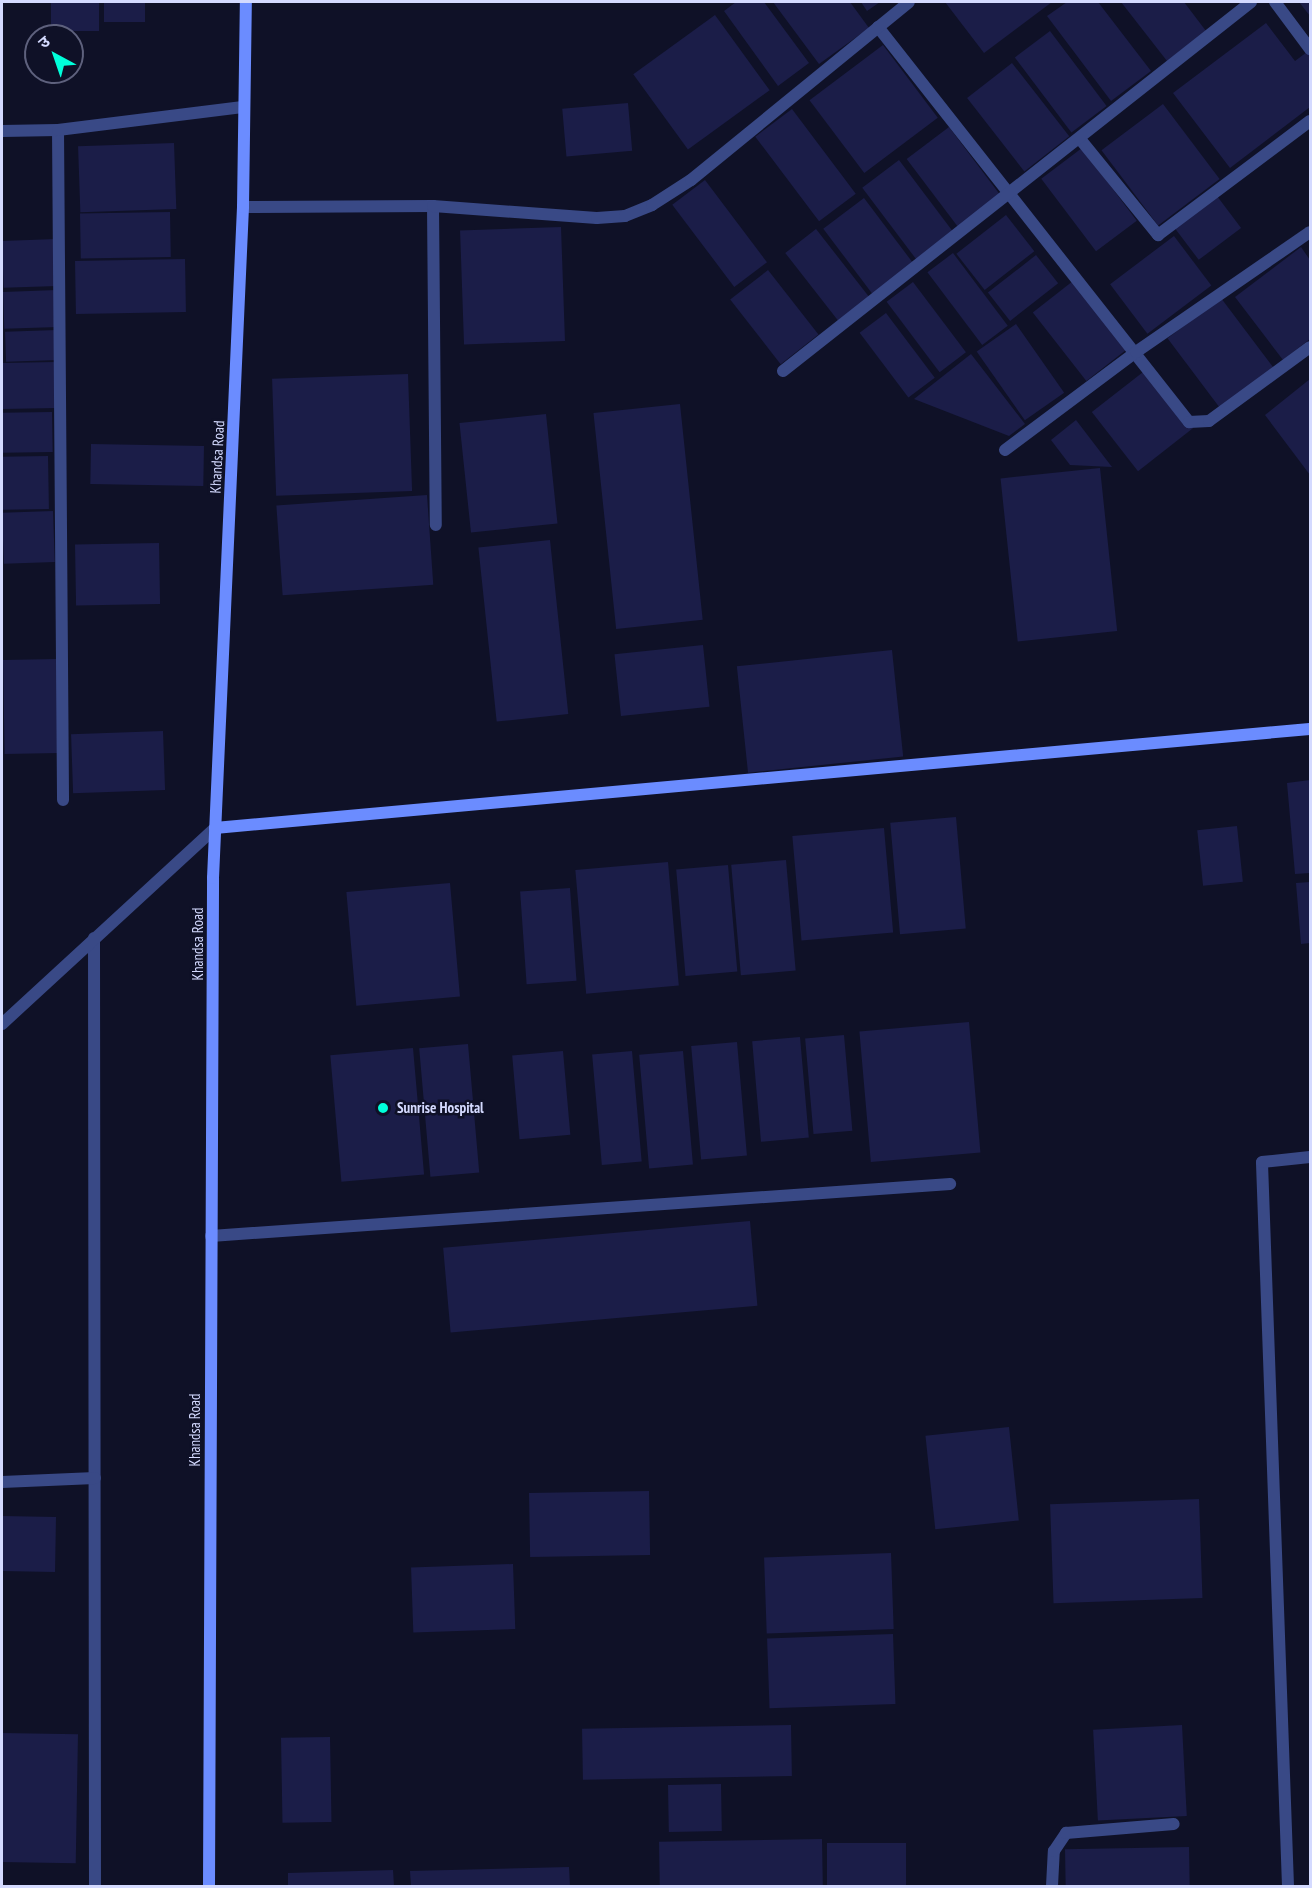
<!DOCTYPE html>
<html>
<head>
<meta charset="utf-8">
<style>
	body { margin:0 }
	#map { position:relative; width:1312px; height:1888px; overflow:hidden; background:#0f1127; font-family:"PT Sans Narrow","Noto Sans Devanagari",sans-serif }
	div>[style] { position:absolute }
	[style*='--x'] { left:calc(var(--x)*1px); top:calc(var(--y)*1px); width:calc(var(--w)*1px); rotate:calc(var(--a)*1deg) }
	.building>* { inset:0; background:#1b1d48; transform-origin:0 0 }
	.lane>* { height:12px; margin:-6px; padding:0 6px; transform-origin:6px; border-radius:6px; background:#394986 }
	.street>* { height:12px; margin:-6px; padding:0 6px; transform-origin:6px; border-radius:6px; background:#394986 }
	.secondary>* { height:12px; margin:-6px; padding:0 6px; transform-origin:6px; border-radius:6px; background:#6b8cff }
	.dots>* { width:16px; height:16px; translate:-50% -50%; box-sizing:border-box; border:3px solid #0f1127; border-radius:50% }
	span { translate:-50% -50%; white-space:nowrap; text-align:center; line-height:1.15; -webkit-text-stroke:5px #0f1127; paint-order:stroke }
	.street-label { font-size:15px; color:#d4daff }
	.poi-label { font-size:15px; color:#d4daff; font-weight:700 }
	.left { translate:0 -50%; text-align:left }
	.frame { position:absolute; inset:0; border:3px solid #d4daff; pointer-events:none }
	.north { position:absolute; left:24px; top:24px; width:60px; height:60px; box-sizing:border-box; background:#0f1127; border:2px solid #5e617d; border-radius:50%; rotate:320deg; font-size:16px; font-weight:700; line-height:24px; text-align:center; color:#d4daff }
	.north::after { content:''; display:block; margin:auto; width:21px; height:27px; background:#00ffda; clip-path:polygon(50% 0,100% 100%,50% 72%,0 100%) }
</style>
</head>
<body>
<div id="map">
	<div class="building">
		<i style="left:51px;top:2px;width:48px;height:29px"></i>
		<i style="left:104px;top:2px;width:41px;height:20px"></i>
		<i style="clip-path:polygon(736px 2px,764px 2px,809px 63px,778px 86px,724px 11px)"></i>
		<i style="clip-path:polygon(773px 2px,850px 2px,869px 28px,819px 64px)"></i>
		<i style="clip-path:polygon(861px 2px,880px 2px,867px 11px)"></i>
		<i style="clip-path:polygon(945px 2px,1052px 2px,984px 53px)"></i>
		<i style="clip-path:polygon(1067px 2px,1098px 2px,1151px 71px,1111px 101px,1047px 16px)"></i>
		<i style="clip-path:polygon(1121px 2px,1184px 2px,1206px 31px,1167px 61px)"></i>
		<i style="clip-path:polygon(1299px 2px,1310px 2px,1310px 16px)"></i>
		<i style="left:715px;top:15px;width:93px;height:101px;rotate:54deg"></i>
		<i style="clip-path:polygon(1266px 23px,1295px 61px,1307px 52px,1310px 56px,1310px 107px,1230px 168px,1173px 93px)"></i>
		<i style="left:1050px;top:31px;width:94px;height:44px;rotate:53deg"></i>
		<i style="left:883px;top:45px;width:91px;height:92px;rotate:53deg"></i>
		<i style="left:1012px;top:63px;width:93px;height:57px;rotate:52deg"></i>
		<i style="left:628px;top:103px;width:48px;height:66px;rotate:85deg"></i>
		<i style="left:1163px;top:104px;width:94px;height:77px;rotate:53deg"></i>
		<i style="left:792px;top:109px;width:106px;height:46px;rotate:53deg"></i>
		<i style="left:949px;top:127px;width:86px;height:53px;rotate:53deg"></i>
		<i style="left:174px;top:143px;width:66px;height:96px;rotate:88deg"></i>
		<i style="left:1082px;top:148px;width:91px;height:51px;rotate:53deg"></i>
		<i style="left:899px;top:160px;width:91px;height:46px;rotate:53deg"></i>
		<i style="left:705px;top:180px;width:103px;height:41px;rotate:53deg"></i>
		<i style="left:1217px;top:196px;width:40px;height:53px;rotate:53deg"></i>
		<i style="left:864px;top:198px;width:83px;height:51px;rotate:53deg"></i>
		<i style="left:170px;top:212px;width:45px;height:90px;rotate:89deg"></i>
		<i style="left:1006px;top:215px;width:46px;height:63px;rotate:52deg"></i>
		<i style="left:561px;top:227px;width:114px;height:101px;rotate:88deg"></i>
		<i style="left:816px;top:229px;width:86px;height:39px;rotate:52deg"></i>
		<i style="left:1174px;top:236px;width:62px;height:80px;rotate:53deg"></i>
		<i style="left:56px;top:239px;width:47px;height:54px;rotate:88deg"></i>
		<i style="clip-path:polygon(1301px 247px,1310px 260px,1310px 339px,1283px 360px,1235px 297px)"></i>
		<i style="left:953px;top:253px;width:91px;height:32px;rotate:53deg"></i>
		<i style="left:1036px;top:255px;width:36px;height:61px;rotate:52deg"></i>
		<i style="left:185px;top:259px;width:53px;height:110px;rotate:89deg"></i>
		<i style="left:768px;top:270px;width:82px;height:48px;rotate:52deg"></i>
		<i style="left:1073px;top:281px;width:87px;height:51px;rotate:52deg"></i>
		<i style="left:913px;top:282px;width:88px;height:33px;rotate:53deg"></i>
		<i style="left:57px;top:290px;width:37px;height:54px;rotate:88deg"></i>
		<i style="left:1221px;top:298px;width:89px;height:67px;rotate:53deg"></i>
		<i style="left:886px;top:313px;width:81px;height:33px;rotate:53deg"></i>
		<i style="left:1016px;top:324px;width:84px;height:48px;rotate:55deg"></i>
		<i style="left:57px;top:330px;width:30px;height:52px;rotate:88deg"></i>
		<i style="clip-path:polygon(971px 354px,1025px 424px,1009px 436px,914px 399px)"></i>
		<i style="left:56px;top:362px;width:46px;height:54px;rotate:89deg"></i>
		<i style="left:1147px;top:369px;width:75px;height:70px;rotate:52deg"></i>
		<i style="left:408px;top:374px;width:117px;height:136px;rotate:88deg"></i>
		<i style="clip-path:polygon(1310px 379px,1310px 475px,1265px 415px)"></i>
		<i style="left:680px;top:404px;width:217px;height:87px;rotate:84deg"></i>
		<i style="left:52px;top:412px;width:40px;height:50px;rotate:89deg"></i>
		<i style="left:546px;top:414px;width:110px;height:87px;rotate:84deg"></i>
		<i style="clip-path:polygon(1076px 420px,1112px 467px,1070px 465px,1051px 440px)"></i>
		<i style="left:91px;top:444px;width:113px;height:40px;rotate:1deg"></i>
		<i style="left:48px;top:456px;width:53px;height:46px;rotate:89deg"></i>
		<i style="left:1100px;top:468px;width:164px;height:100px;rotate:84deg"></i>
		<i style="left:427px;top:495px;width:90px;height:151px;rotate:86deg"></i>
		<i style="left:53px;top:511px;width:51px;height:51px;rotate:88deg"></i>
		<i style="left:550px;top:540px;width:175px;height:72px;rotate:84deg"></i>
		<i style="left:159px;top:543px;width:61px;height:84px;rotate:89deg"></i>
		<i style="left:703px;top:645px;width:62px;height:89px;rotate:84deg"></i>
		<i style="left:892px;top:650px;width:107px;height:156px;rotate:84deg"></i>
		<i style="left:57px;top:659px;width:94px;height:54px;rotate:89deg"></i>
		<i style="left:163px;top:731px;width:59px;height:92px;rotate:88deg"></i>
		<i style="clip-path:polygon(1310px 780px,1310px 873px,1295px 874px,1287px 783px)"></i>
		<i style="left:956px;top:817px;width:112px;height:66px;rotate:85deg"></i>
		<i style="left:1237px;top:826px;width:56px;height:40px;rotate:84deg"></i>
		<i style="left:884px;top:828px;width:105px;height:92px;rotate:85deg"></i>
		<i style="left:786px;top:860px;width:111px;height:55px;rotate:85deg"></i>
		<i style="left:668px;top:862px;width:124px;height:93px;rotate:85deg"></i>
		<i style="left:728px;top:865px;width:107px;height:52px;rotate:85deg"></i>
		<i style="clip-path:polygon(1310px 882px,1310px 943px,1301px 944px,1296px 883px)"></i>
		<i style="left:450px;top:883px;width:114px;height:104px;rotate:85deg"></i>
		<i style="left:570px;top:888px;width:93px;height:50px;rotate:86deg"></i>
		<i style="left:969px;top:1022px;width:131px;height:110px;rotate:85deg"></i>
		<i style="left:844px;top:1035px;width:96px;height:39px;rotate:85deg"></i>
		<i style="left:800px;top:1037px;width:101px;height:48px;rotate:85deg"></i>
		<i style="left:737px;top:1042px;width:114px;height:46px;rotate:85deg"></i>
		<i style="left:468px;top:1044px;width:129px;height:49px;rotate:85deg"></i>
		<i style="left:413px;top:1048px;width:127px;height:83px;rotate:85deg"></i>
		<i style="left:563px;top:1051px;width:84px;height:51px;rotate:85deg"></i>
		<i style="left:632px;top:1051px;width:111px;height:40px;rotate:85deg"></i>
		<i style="left:683px;top:1051px;width:114px;height:44px;rotate:85deg"></i>
		<i style="left:750px;top:1221px;width:85px;height:308px;rotate:85deg"></i>
		<i style="left:1009px;top:1427px;width:94px;height:84px;rotate:84deg"></i>
		<i style="left:649px;top:1491px;width:64px;height:120px;rotate:89deg"></i>
		<i style="left:1199px;top:1499px;width:99px;height:149px;rotate:88deg"></i>
		<i style="left:2px;top:1516px;width:54px;height:55px;rotate:1deg"></i>
		<i style="left:891px;top:1553px;width:76px;height:127px;rotate:88deg"></i>
		<i style="left:513px;top:1564px;width:65px;height:102px;rotate:88deg"></i>
		<i style="left:893px;top:1634px;width:70px;height:126px;rotate:88deg"></i>
		<i style="left:791px;top:1725px;width:51px;height:209px;rotate:89deg"></i>
		<i style="left:1182px;top:1725px;width:91px;height:89px;rotate:87deg"></i>
		<i style="left:2px;top:1733px;width:76px;height:129px;rotate:1deg"></i>
		<i style="left:330px;top:1737px;width:85px;height:49px;rotate:89deg"></i>
		<i style="left:721px;top:1784px;width:47px;height:53px;rotate:89deg"></i>
		<i style="left:822px;top:1839px;width:47px;height:163px;rotate:89deg"></i>
		<i style="left:906px;top:1843px;width:43px;height:79px;rotate:90deg"></i>
		<i style="left:1189px;top:1847px;width:39px;height:124px;rotate:89deg"></i>
		<i style="clip-path:polygon(569px 1867px,570px 1886px,411px 1886px,410px 1871px)"></i>
		<i style="clip-path:polygon(393px 1870px,394px 1886px,288px 1886px,288px 1873px)"></i>
	</div>
	<div class="lane">
		<i style="--x:1052;--y:1886;--w:35;--a:-87"></i>
		<i style="--x:1054;--y:1851;--w:22;--a:-56"></i>
		<i style="--x:1066;--y:1833;--w:108;--a:-4.8"></i>
	</div>
	<div class="street">
		<i style="--x:1275;--y:2;--w:59;--a:53.3"></i>
		<i style="--x:878;--y:27;--w:503;--a:51.79"></i>
		<i style="--x:1189;--y:422;--w:20;--a:-3"></i>
		<i style="--x:1209;--y:421;--w:125;--a:-36.2"></i>
		<i style="--x:58;--y:130;--w:670;--a:89.57"></i>
		<i style="--x:2;--y:131;--w:56;--a:-1"></i>
		<i style="--x:58;--y:130;--w:186;--a:-7.1"></i>
		<i style="--x:1080;--y:139;--w:124;--a:50.9"></i>
		<i style="--x:1158;--y:235;--w:190;--a:-36.9"></i>
		<i style="--x:433;--y:206;--w:319;--a:89.5"></i>
		<i style="--x:243;--y:207;--w:190;--a:-0.3"></i>
		<i style="--x:433;--y:206;--w:164;--a:4.2"></i>
		<i style="--x:597;--y:218;--w:28;--a:-4"></i>
		<i style="--x:625;--y:216;--w:29;--a:-22"></i>
		<i style="--x:652;--y:205;--w:46;--a:-32.7"></i>
		<i style="--x:691;--y:180;--w:281;--a:-39.2"></i>
		<i style="--x:783;--y:371;--w:596;--a:-38.25"></i>
		<i style="--x:1005;--y:450;--w:164;--a:-36.8"></i>
		<i style="--x:1136;--y:352;--w:211;--a:-34.6"></i>
		<i style="--x:94;--y:938;--w:948;--a:89.94"></i>
		<i style="--x:2;--y:1024;--w:289;--a:-42.6"></i>
		<i style="--x:211;--y:1236;--w:741;--a:-4.03"></i>
		<i style="--x:2;--y:1482;--w:93;--a:-2.5"></i>
		<i style="--x:1288;--y:1886;--w:724;--a:-92.06"></i>
		<i style="--x:1262;--y:1162;--w:48;--a:-5.9"></i>
	</div>
	<div class="secondary">
		<i style="--x:215;--y:828;--w:1099;--a:-5.17"></i>
		<i style="--x:209;--y:1886;--w:1008;--a:-89.77"></i>
		<i style="--x:213;--y:878;--w:672;--a:-87.44"></i>
		<i style="--x:243;--y:207;--w:205;--a:-89.2"></i>
	</div>
	<div class="dots">
		<i style="left:383px;top:1108px;background:#00ffda"></i>
	</div>
	<div class="street-label">
		<span style="left:217px;top:457px;rotate:-87deg">Khandsa Road</span>
		<span style="left:198px;top:944px;rotate:-90deg">Khandsa Road</span>
		<span style="left:195px;top:1430px;rotate:-90deg">Khandsa Road</span>
	</div>
	<div class="poi-label">
		<span class="left" style="left:397px;top:1108px">Sunrise Hospital</span>
	</div>
	<div class="frame"></div>
	<div class="north">उ</div>
</div>
</body>
</html>
